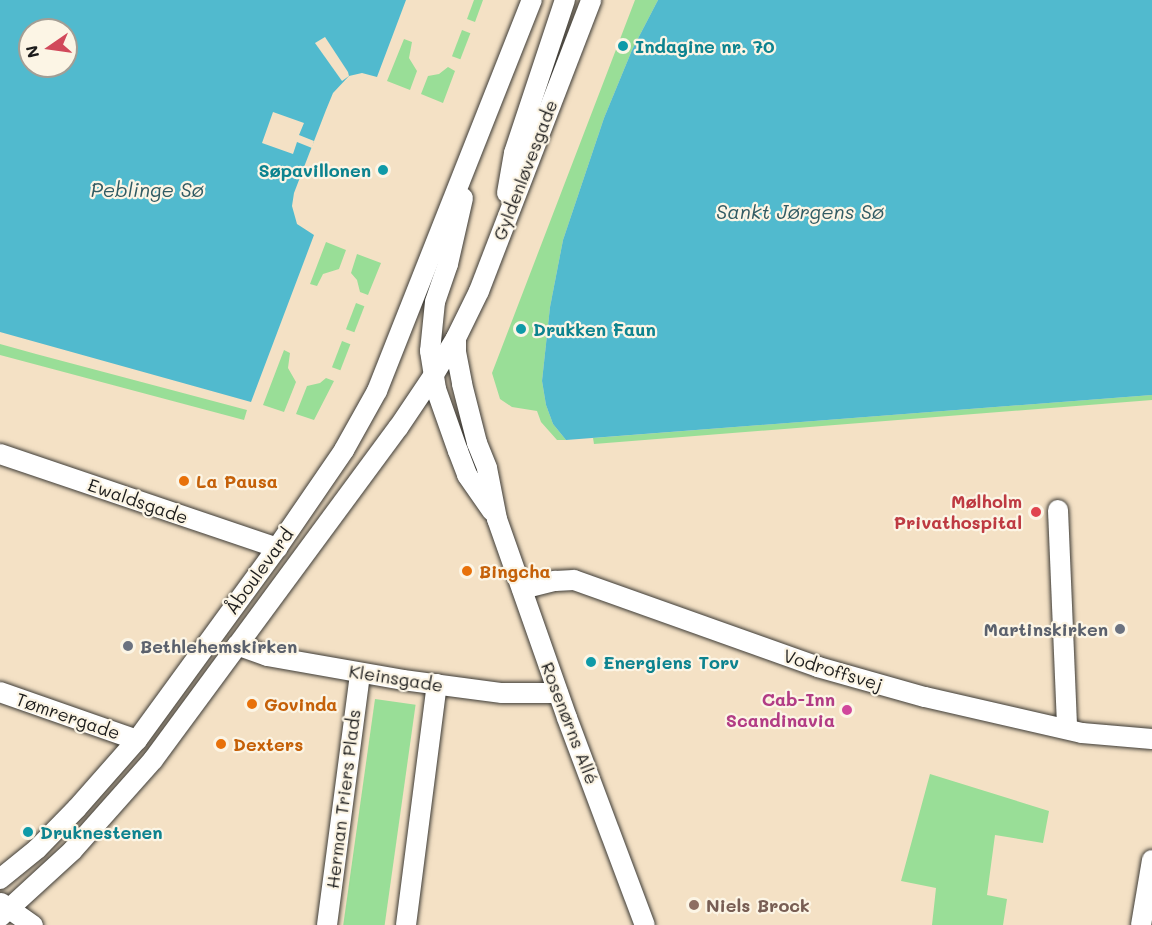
<!DOCTYPE html>
<html>
<head>
<meta charset="utf-8">
<style>
	body { margin:0 }
	#map { position:relative; width:1152px; height:925px; overflow:hidden; background:#f4e1c5; font-family:Mali,sans-serif }
	div>[style] { position:absolute }
	[style*='--x'] { left:calc(var(--x)*1px); top:calc(var(--y)*1px); width:calc(var(--w)*1px); rotate:calc(var(--a)*1deg) }
	.green>* { inset:0; background:#99de97; transform-origin:0 0 }
	.water>* { inset:0; background:#51bace }
	.pier>* { inset:0; background:#f4e1c5 }
	.roads { filter:drop-shadow(0 0 2px #3c3a35) drop-shadow(0 0 2px #3c3a35) }
	.minor>* { height:20px; margin:-10px; padding:0 10px; transform-origin:10px; border-radius:10px; background:#fff }
	.dots>* { width:16px; height:16px; translate:-50% -50%; box-sizing:border-box; border:3px solid #fcf5e5; border-radius:50% }
	span { translate:-50% -50%; white-space:nowrap; text-align:center; line-height:1.15; -webkit-text-stroke:4.5px #fcf5e5; paint-order:stroke }
	.culture-label { font-size:18px; color:#0d838f; font-weight:700 }
	.left { translate:0 -50%; text-align:left }
	.right { translate:-100% -50%; text-align:right }
	.street-label { font-size:18px; color:#1c1c1c }
	.food-label { font-size:18px; color:#c56008; font-weight:700 }
	.health-label { font-size:18px; color:#be3a42; font-weight:700 }
	.worship-label { font-size:18px; color:#5b616d; font-weight:700 }
	.hotel-label { font-size:18px; color:#b23c85; font-weight:700 }
	.education-label { font-size:18px; color:#785e54; font-weight:700 }
	.water-label { font-size:20px; color:#315b63; font-style:italic }
	.north { position:absolute; left:18px; top:18px; width:60px; height:60px; box-sizing:border-box; background:#fcf5e5; border:2px solid #a29e95; border-radius:50%; rotate:257deg; font-size:16px; font-weight:700; line-height:24px; text-align:center; color:#1c1c1c }
	.north::after { content:''; display:block; margin:auto; width:21px; height:27px; background:#d1495b; clip-path:polygon(50% 0,100% 100%,50% 72%,0 100%) }
</style>
</head>
<body>
<div id="map">
	<div class="green">
		<i style="clip-path:polygon(474px 0,483px 0,475px 22px,467px 19px)"></i>
		<i style="clip-path:polygon(635px 0,658px 0,632px 50px,604px 118px,563px 240px,550px 307px,542px 381px,546px 405px,553px 424px,566px 440px,557px 440px,541px 422px,537px 411px,512px 407px,500px 399px,492px 373px)"></i>
		<i style="left:462px;top:30px;width:9px;height:28px;rotate:21deg"></i>
		<i style="clip-path:polygon(404px 39px,412px 42px,409px 58px,417px 71px,410px 90px,387px 81px)"></i>
		<i style="clip-path:polygon(448px 67px,455px 71px,443px 103px,421px 94px,428px 76px,439px 74px)"></i>
		<i style="clip-path:polygon(326px 242px,346px 250px,339px 269px,323px 274px,317px 286px,310px 284px)"></i>
		<i style="clip-path:polygon(357px 254px,381px 263px,368px 295px,360px 292px,357px 280px,351px 273px)"></i>
		<i style="left:356px;top:303px;width:9px;height:28px;rotate:21deg"></i>
		<i style="left:342px;top:341px;width:9px;height:28px;rotate:21deg"></i>
		<i style="clip-path:polygon(0 344px,36px 354px,247px 410px,244px 420px,0 355px)"></i>
		<i style="clip-path:polygon(284px 350px,290px 353px,288px 368px,296px 382px,284px 412px,263px 405px)"></i>
		<i style="clip-path:polygon(326px 378px,334px 381px,314px 420px,296px 414px,307px 386px,320px 383px)"></i>
		<i style="clip-path:polygon(1152px 395px,1152px 400px,594px 444px,593px 438px)"></i>
		<i style="left:375px;top:699px;width:41px;height:229px;rotate:8deg"></i>
		<i style="clip-path:polygon(930px 774px,1049px 811px,1043px 843px,995px 835px,987px 895px,1007px 899px,1003px 925px,932px 925px,936px 888px,901px 881px)"></i>
	</div>
	<div class="water">
		<i style="clip-path:polygon(evenodd,0 0,406px 0,377px 77px,362px 73px,349px 76px,333px 93px,326px 110px,294px 193px,292px 206px,297px 224px,314px 235px,251px 402px,0 332px,0 0,30px 30px,66px 30px,66px 66px,30px 66px,30px 30px)"></i>
		<i style="clip-path:polygon(658px 0,1152px 0,1152px 395px,566px 440px,553px 424px,546px 405px,542px 381px,550px 307px,563px 240px,604px 118px,632px 50px)"></i>
	</div>
	<div class="pier">
		<i style="clip-path:polygon(325px 37px,348px 72px,349px 76px,342px 81px,315px 43px)"></i>
		<i style="clip-path:polygon(273px 112px,304px 123px,299px 135px,314px 141px,312px 148px,297px 142px,293px 154px,262px 143px)"></i>
	</div>
	<div class="roads">
		<div class="minor">
			<i style="--x:507;--y:193;--w:41;--a:-80.1"></i>
			<i style="--x:514;--y:153;--w:161;--a:-71.6"></i>
			<i style="--x:463;--y:198;--w:68;--a:102.8"></i>
			<i style="--x:448;--y:264;--w:40;--a:108.9"></i>
			<i style="--x:435;--y:302;--w:49;--a:95.8"></i>
			<i style="--x:430;--y:351;--w:38;--a:81"></i>
			<i style="--x:436;--y:389;--w:66;--a:70.5"></i>
			<i style="--x:458;--y:451;--w:26;--a:69"></i>
			<i style="--x:467;--y:475;--w:44;--a:55.2"></i>
			<i style="--x:456;--y:338;--w:14;--a:90"></i>
			<i style="--x:456;--y:352;--w:33;--a:79"></i>
			<i style="--x:462;--y:384;--w:61;--a:75.7"></i>
			<i style="--x:477;--y:443;--w:27;--a:68"></i>
			<i style="--x:487;--y:468;--w:52;--a:78.9"></i>
			<i style="--x:497;--y:519;--w:211;--a:70.6"></i>
			<i style="--x:567;--y:718;--w:221;--a:69.4"></i>
			<i style="--x:0;--y:454;--w:293;--a:18.7"></i>
			<i style="--x:1058;--y:510;--w:219;--a:87.6"></i>
			<i style="--x:522;--y:589;--w:34;--a:-14"></i>
			<i style="--x:555;--y:581;--w:19;--a:-3"></i>
			<i style="--x:574;--y:580;--w:259;--a:19.6"></i>
			<i style="--x:818;--y:667;--w:111;--a:15.7"></i>
			<i style="--x:925;--y:697;--w:161;--a:12.9"></i>
			<i style="--x:1082;--y:733;--w:70;--a:4.9"></i>
			<i style="--x:237;--y:645;--w:32;--a:20"></i>
			<i style="--x:267;--y:656;--w:138;--a:10"></i>
			<i style="--x:403;--y:680;--w:100;--a:7.5"></i>
			<i style="--x:502;--y:693;--w:56;--a:0"></i>
			<i style="--x:0;--y:692;--w:145;--a:19.3"></i>
			<i style="--x:0;--y:879;--w:48;--a:-39"></i>
			<i style="--x:37;--y:849;--w:57;--a:-45.7"></i>
			<i style="--x:77;--y:808;--w:91;--a:-48.6"></i>
			<i style="--x:137;--y:740;--w:238;--a:-53.9"></i>
			<i style="--x:277;--y:548;--w:119;--a:-55.6"></i>
			<i style="--x:344;--y:450;--w:68;--a:-60.8"></i>
			<i style="--x:377;--y:391;--w:421;--a:-68.4"></i>
			<i style="--x:1;--y:903;--w:39;--a:35"></i>
			<i style="--x:0;--y:917;--w:99;--a:-42.5"></i>
			<i style="--x:73;--y:850;--w:120;--a:-48.4"></i>
			<i style="--x:153;--y:760;--w:413;--a:-53.6"></i>
			<i style="--x:398;--y:428;--w:63;--a:-56.1"></i>
			<i style="--x:433;--y:376;--w:44;--a:-58.8"></i>
			<i style="--x:456;--y:338;--w:52;--a:-63.9"></i>
			<i style="--x:479;--y:291;--w:312;--a:-68.9"></i>
			<i style="--x:327;--y:925;--w:254;--a:-82.5"></i>
			<i style="--x:406;--y:925;--w:243;--a:-82.7"></i>
			<i style="--x:1141;--y:925;--w:66;--a:-80.4"></i>
		</div>
	</div>
	<div class="dots">
		<i style="left:623px;top:46px;background:#0f9aa8"></i>
		<i style="left:383px;top:170px;background:#0f9aa8"></i>
		<i style="left:521px;top:329px;background:#0f9aa8"></i>
		<i style="left:184px;top:481px;background:#e8710a"></i>
		<i style="left:1036px;top:512px;background:#e0444e"></i>
		<i style="left:467px;top:571px;background:#e8710a"></i>
		<i style="left:1120px;top:629px;background:#6b7280"></i>
		<i style="left:128px;top:646px;background:#6b7280"></i>
		<i style="left:591px;top:662px;background:#0f9aa8"></i>
		<i style="left:252px;top:704px;background:#e8710a"></i>
		<i style="left:847px;top:710px;background:#d1479c"></i>
		<i style="left:221px;top:744px;background:#e8710a"></i>
		<i style="left:28px;top:832px;background:#0f9aa8"></i>
		<i style="left:694px;top:905px;background:#8d6e63"></i>
	</div>
	<div class="culture-label">
		<span class="left" style="left:635px;top:46px">Indagine nr. 70</span>
		<span class="right" style="left:371px;top:170px">Søpavillonen</span>
		<span class="left" style="left:533px;top:329px">Drukken Faun</span>
		<span class="left" style="left:603px;top:662px">Energiens Torv</span>
		<span class="left" style="left:40px;top:832px">Druknestenen</span>
	</div>
	<div class="street-label">
		<span style="left:525px;top:170px;rotate:-69deg">Gyldenløvesgade</span>
		<span style="left:138px;top:501px;rotate:19deg">Ewaldsgade</span>
		<span style="left:259px;top:571px;rotate:-54deg">Åboulevard</span>
		<span style="left:833px;top:670px;rotate:17deg">Vodroffsvej</span>
		<span style="left:396px;top:678px;rotate:9deg">Kleinsgade</span>
		<span style="left:68px;top:716px;rotate:19deg">Tømrergade</span>
		<span style="left:570px;top:723px;rotate:69deg">Rosenørns Allé</span>
		<span style="left:343px;top:799px;rotate:-83deg">Herman Triers Plads</span>
	</div>
	<div class="food-label">
		<span class="left" style="left:196px;top:481px">La Pausa</span>
		<span class="left" style="left:479px;top:571px">Bingcha</span>
		<span class="left" style="left:264px;top:704px">Govinda</span>
		<span class="left" style="left:233px;top:744px">Dexters</span>
	</div>
	<div class="health-label">
		<span class="right" style="left:1022px;top:512px">Mølholm<br>Privathospital</span>
	</div>
	<div class="worship-label">
		<span class="right" style="left:1108px;top:629px">Martinskirken</span>
		<span class="left" style="left:140px;top:646px">Bethlehemskirken</span>
	</div>
	<div class="hotel-label">
		<span class="right" style="left:835px;top:710px">Cab-Inn<br>Scandinavia</span>
	</div>
	<div class="education-label">
		<span class="left" style="left:706px;top:905px">Niels Brock</span>
	</div>
	<div class="water-label">
		<span style="left:147px;top:189px">Peblinge Sø</span>
		<span style="left:800px;top:211px">Sankt Jørgens Sø</span>
	</div>
	<div class="north">N</div>
</div>
</body>
</html>
